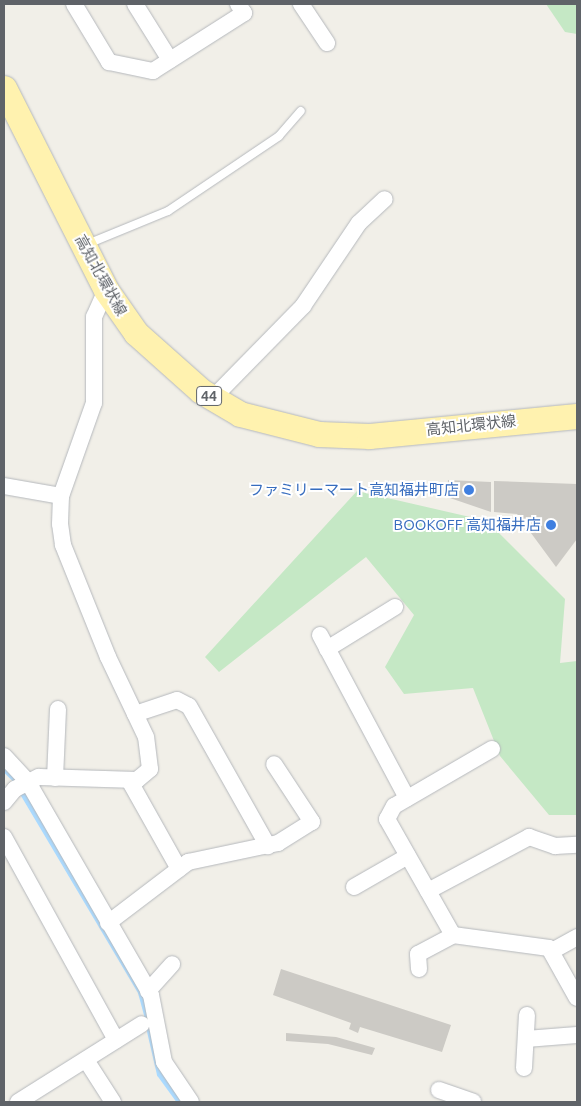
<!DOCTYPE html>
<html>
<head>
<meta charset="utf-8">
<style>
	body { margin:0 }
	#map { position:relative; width:581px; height:1106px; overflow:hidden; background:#f1efe8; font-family:Ubuntu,"Noto Sans JP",sans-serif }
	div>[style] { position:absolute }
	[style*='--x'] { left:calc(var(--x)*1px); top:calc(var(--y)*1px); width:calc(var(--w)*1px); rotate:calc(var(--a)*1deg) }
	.green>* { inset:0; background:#c5e8c5 }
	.stream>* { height:5px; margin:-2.5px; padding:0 2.5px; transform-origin:2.5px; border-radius:2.5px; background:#aadaff }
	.building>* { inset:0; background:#cccac5 }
	.roads { filter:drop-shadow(0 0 1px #b5b8bc) drop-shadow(0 0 1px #b5b8bc) }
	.service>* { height:8px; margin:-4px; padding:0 4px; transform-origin:4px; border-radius:4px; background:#fff }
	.minor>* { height:16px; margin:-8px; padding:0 8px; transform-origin:8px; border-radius:8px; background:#fff }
	.primary>* { height:25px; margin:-12.5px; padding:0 12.5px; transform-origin:12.5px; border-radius:12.5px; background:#fff2af }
	.dots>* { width:14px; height:14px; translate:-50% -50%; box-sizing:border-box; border:2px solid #fff; border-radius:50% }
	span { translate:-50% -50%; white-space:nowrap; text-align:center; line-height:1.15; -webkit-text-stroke:4px #fff; paint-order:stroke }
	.shield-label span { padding:1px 4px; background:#fff; border:1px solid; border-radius:4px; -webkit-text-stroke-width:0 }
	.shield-label { font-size:14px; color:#5f6368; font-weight:700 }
	.street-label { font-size:15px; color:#5f6368 }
	.shop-label { font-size:15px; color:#366cbe }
	.right { translate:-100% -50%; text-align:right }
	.frame { position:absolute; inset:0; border:5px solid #5f6368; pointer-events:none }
</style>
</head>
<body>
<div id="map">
	<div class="green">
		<i style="clip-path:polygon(546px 4px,577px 4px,577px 34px,565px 32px)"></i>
		<i style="clip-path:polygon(357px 491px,470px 517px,497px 531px,565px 599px,560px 663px,577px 661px,577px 815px,549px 815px,500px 756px,473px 688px,404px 694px,385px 667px,414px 615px,366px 557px,219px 672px,205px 657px)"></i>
	</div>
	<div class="stream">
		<i style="--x:4;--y:769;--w:17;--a:45"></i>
		<i style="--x:22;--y:793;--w:231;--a:59.3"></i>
		<i style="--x:140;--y:992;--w:28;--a:75"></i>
		<i style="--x:149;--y:1031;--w:44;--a:76.9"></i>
		<i style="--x:159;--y:1074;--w:34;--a:54"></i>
	</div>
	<div class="building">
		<i style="clip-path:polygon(448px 480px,491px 482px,491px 512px,447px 497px)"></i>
		<i style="clip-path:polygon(494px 481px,577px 484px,577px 539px,556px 567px,517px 514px,494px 512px)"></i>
		<i style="clip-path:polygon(281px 969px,451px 1025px,442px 1052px,360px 1027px,358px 1033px,349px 1029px,351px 1023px,273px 995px)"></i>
		<i style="clip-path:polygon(286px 1033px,336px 1037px,375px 1048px,372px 1055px,328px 1044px,286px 1041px)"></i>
	</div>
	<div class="roads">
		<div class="service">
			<i style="--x:85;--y:245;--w:90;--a:-22.3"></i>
			<i style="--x:168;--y:211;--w:134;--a:-34"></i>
			<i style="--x:279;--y:136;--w:33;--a:-49"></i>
		</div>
		<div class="minor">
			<i style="--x:74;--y:4;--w:68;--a:58.9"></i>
			<i style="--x:109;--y:62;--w:45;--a:11.6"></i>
			<i style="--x:153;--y:71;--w:108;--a:-32.5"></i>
			<i style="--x:244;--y:13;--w:11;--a:-124"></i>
			<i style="--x:135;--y:4;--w:66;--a:58"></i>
			<i style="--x:301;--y:4;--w:47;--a:56.3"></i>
			<i style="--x:213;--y:398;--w:129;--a:-45.6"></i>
			<i style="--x:303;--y:306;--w:100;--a:-56"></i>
			<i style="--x:359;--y:223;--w:35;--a:-43"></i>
			<i style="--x:4;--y:486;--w:58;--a:10"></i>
			<i style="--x:320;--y:635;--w:185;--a:61.9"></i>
			<i style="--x:327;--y:649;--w:80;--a:-31.7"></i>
			<i style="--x:135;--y:714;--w:44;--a:-18.4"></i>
			<i style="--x:177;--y:700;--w:13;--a:27"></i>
			<i style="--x:189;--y:706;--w:161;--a:60.6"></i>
			<i style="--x:492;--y:749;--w:113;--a:149.8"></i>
			<i style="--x:394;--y:806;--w:15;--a:118"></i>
			<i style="--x:387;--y:819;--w:133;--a:60.4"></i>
			<i style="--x:453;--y:935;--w:97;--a:7.7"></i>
			<i style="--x:549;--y:948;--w:57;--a:60.8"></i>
			<i style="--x:4;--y:756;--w:35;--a:47"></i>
			<i style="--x:28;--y:782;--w:246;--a:60"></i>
			<i style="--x:151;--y:995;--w:68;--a:79"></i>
			<i style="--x:164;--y:1062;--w:48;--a:56"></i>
			<i style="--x:55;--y:778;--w:69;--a:-87.5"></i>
			<i style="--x:129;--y:780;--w:102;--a:60.7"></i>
			<i style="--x:4;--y:802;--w:17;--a:-50"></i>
			<i style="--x:15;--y:789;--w:27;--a:-27"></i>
			<i style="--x:39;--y:777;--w:98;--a:1.8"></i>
			<i style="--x:137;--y:780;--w:17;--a:-40"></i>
			<i style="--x:150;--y:769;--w:32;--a:-97"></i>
			<i style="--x:146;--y:737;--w:89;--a:-115.4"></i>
			<i style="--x:108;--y:657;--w:121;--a:-111.9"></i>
			<i style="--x:63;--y:545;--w:21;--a:-98"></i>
			<i style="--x:60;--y:524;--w:28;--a:-88"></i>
			<i style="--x:61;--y:496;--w:99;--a:-70.5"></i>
			<i style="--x:94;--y:403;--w:86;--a:-90"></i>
			<i style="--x:94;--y:317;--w:30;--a:-66"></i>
			<i style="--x:4;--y:837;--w:232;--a:61.1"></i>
			<i style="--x:354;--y:887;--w:62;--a:-29.9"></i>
			<i style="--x:428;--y:891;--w:115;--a:-28.1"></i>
			<i style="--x:529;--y:837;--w:28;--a:19"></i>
			<i style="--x:555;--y:846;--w:22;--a:-3"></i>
			<i style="--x:108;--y:923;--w:101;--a:-37.3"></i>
			<i style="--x:188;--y:862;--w:92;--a:-11.9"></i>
			<i style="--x:278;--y:843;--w:40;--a:-32"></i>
			<i style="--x:312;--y:822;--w:69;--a:-123.2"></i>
			<i style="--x:552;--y:951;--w:29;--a:-29"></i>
			<i style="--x:419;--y:969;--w:15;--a:-94"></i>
			<i style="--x:418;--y:954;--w:40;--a:-28"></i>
			<i style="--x:148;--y:991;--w:36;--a:-48"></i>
			<i style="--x:526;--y:1039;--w:51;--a:-4.5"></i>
			<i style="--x:86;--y:1060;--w:50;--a:57.3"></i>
			<i style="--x:524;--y:1068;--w:53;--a:-86.8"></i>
			<i style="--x:439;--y:1090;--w:36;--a:19"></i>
			<i style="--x:18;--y:1102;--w:146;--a:-32.2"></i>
		</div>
		<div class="primary">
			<i style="--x:4;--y:88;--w:226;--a:63.2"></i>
			<i style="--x:106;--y:290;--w:52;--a:55.1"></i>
			<i style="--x:136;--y:333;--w:87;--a:41.7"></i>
			<i style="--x:201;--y:391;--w:45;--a:30.5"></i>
			<i style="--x:240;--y:414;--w:81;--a:14.2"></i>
			<i style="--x:319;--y:434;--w:50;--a:2.3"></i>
			<i style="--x:369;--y:436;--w:209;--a:-5.5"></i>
		</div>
	</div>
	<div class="dots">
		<i style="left:469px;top:490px;background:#3f7fe0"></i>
		<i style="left:551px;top:525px;background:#3f7fe0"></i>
	</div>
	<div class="shield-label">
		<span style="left:209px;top:396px">44</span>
	</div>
	<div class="street-label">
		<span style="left:101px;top:275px;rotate:61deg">高知北環状線</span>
		<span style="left:471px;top:425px;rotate:-6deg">高知北環状線</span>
	</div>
	<div class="shop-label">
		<span class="right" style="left:459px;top:490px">ファミリーマート高知福井町店</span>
		<span class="right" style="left:541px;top:525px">BOOKOFF 高知福井店</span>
	</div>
	<div class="frame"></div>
</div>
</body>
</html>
